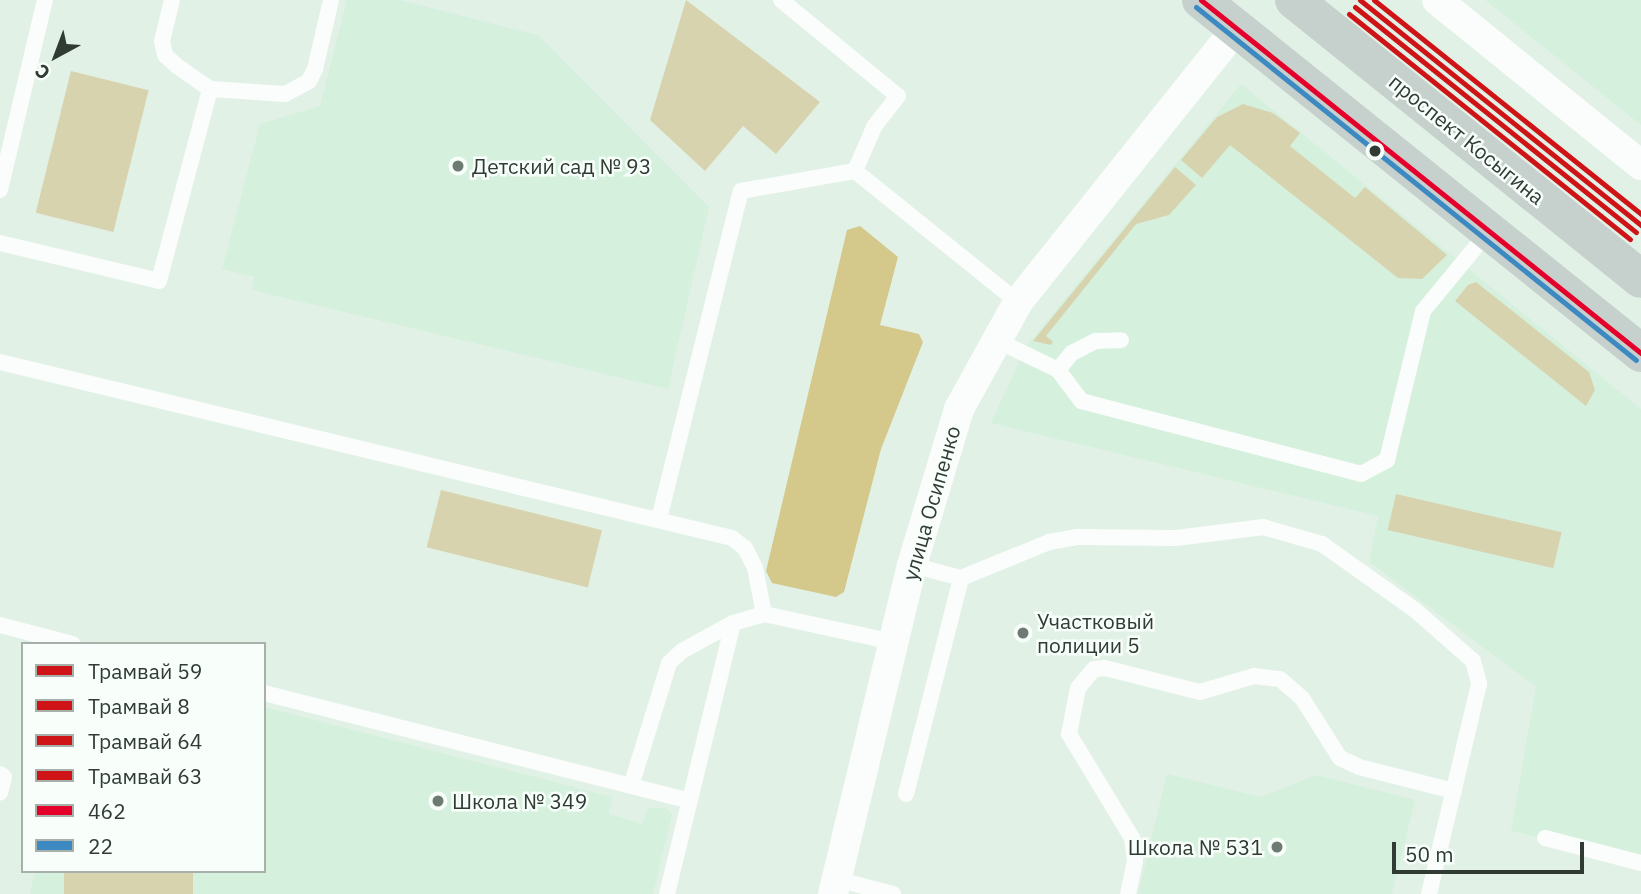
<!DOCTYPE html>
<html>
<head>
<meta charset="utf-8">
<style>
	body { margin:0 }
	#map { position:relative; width:1641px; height:894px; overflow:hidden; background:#e1f1e6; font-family:"IBM Plex Sans",sans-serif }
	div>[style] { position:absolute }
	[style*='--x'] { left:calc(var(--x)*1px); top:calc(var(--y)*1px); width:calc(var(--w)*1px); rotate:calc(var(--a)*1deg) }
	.built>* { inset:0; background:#d6f0de }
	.green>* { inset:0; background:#d8d3af; transform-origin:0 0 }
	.forest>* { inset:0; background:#d5c88b }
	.service>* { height:16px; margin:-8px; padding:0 8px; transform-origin:8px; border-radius:8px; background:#fafdfb }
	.minor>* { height:30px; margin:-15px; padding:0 15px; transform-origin:15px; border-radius:15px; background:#fafdfb }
	.primary>* { height:38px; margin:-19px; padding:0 19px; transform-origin:19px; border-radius:19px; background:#c6d0cd }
	.bus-1>* { height:5px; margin:-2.5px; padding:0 2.5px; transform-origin:2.5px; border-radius:2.5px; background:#e4002b }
	.bus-2>* { height:5px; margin:-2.5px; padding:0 2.5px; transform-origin:2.5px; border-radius:2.5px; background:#3d8ac2 }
	.tram-1>* { height:5px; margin:-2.5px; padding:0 2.5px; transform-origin:2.5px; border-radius:2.5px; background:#ce1417 }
	.tram-2>* { height:5px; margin:-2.5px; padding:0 2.5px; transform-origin:2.5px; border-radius:2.5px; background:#ce1417 }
	.tram-3>* { height:5px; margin:-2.5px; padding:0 2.5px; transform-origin:2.5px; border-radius:2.5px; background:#ce1417 }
	.tram-4>* { height:5px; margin:-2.5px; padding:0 2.5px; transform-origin:2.5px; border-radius:2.5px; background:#ce1417 }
	.dots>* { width:19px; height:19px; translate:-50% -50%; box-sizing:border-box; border:4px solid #f8fefa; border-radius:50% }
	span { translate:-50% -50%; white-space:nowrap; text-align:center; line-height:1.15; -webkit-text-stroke:5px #f8fefa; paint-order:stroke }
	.street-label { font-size:21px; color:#303b34 }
	.poi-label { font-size:21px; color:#303b34 }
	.left { translate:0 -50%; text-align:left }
	.right { translate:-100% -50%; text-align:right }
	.legend { position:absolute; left:21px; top:642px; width:245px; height:231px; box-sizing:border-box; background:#f8fefa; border:2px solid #a8b0ab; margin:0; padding:9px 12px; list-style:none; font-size:21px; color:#303b34 }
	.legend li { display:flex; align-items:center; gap:14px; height:35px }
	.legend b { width:35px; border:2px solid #a8b0ab }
	.north { position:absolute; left:21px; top:21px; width:70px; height:70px; -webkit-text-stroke:5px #f8fefa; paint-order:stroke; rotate:221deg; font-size:19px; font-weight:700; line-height:28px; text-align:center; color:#303b34 }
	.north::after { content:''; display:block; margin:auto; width:24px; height:32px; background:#303b34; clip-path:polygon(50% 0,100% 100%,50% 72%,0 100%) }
	.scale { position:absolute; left:1392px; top:842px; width:192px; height:32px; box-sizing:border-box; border:4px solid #303b34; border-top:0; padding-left:9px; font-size:21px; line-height:24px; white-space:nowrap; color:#303b34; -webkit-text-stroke:5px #f8fefa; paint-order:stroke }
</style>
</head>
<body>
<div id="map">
	<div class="built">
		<i style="clip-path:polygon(347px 0,400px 0,538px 35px,709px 207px,668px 389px,252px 290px,254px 277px,222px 269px,260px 124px,320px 106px)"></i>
		<i style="clip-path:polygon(1485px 0,1641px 0,1641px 125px)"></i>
		<i style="clip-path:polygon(1241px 84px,1641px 409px,1641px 860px,1511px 831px,1536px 687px,1369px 562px,1378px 516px,991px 423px,1027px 345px)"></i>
		<i style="clip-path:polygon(264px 707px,612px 797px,609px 814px,642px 824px,648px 808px,666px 808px,672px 815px,653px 894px,30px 894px,35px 871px,264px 871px)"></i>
		<i style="clip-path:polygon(1167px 774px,1261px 797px,1316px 775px,1415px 800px,1392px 894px,1138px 894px)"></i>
	</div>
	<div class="green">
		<i style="clip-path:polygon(686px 0,820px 102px,776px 154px,743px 126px,705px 171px,650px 120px)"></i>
		<i style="left:71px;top:71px;width:80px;height:146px;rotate:14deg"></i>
		<i style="clip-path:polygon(1243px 104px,1273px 113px,1300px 133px,1290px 146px,1355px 198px,1365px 187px,1447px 255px,1422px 279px,1398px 278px,1230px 145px,1202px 178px,1181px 160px,1217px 117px)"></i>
		<i style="clip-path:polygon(1175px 167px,1196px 185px,1169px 215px,1136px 224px,1046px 336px,1053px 342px,1051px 345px,1033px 341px)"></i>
		<i style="clip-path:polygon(1476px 282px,1589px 372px,1595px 390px,1586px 406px,1455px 301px,1468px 285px)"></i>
		<i style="left:441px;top:490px;width:166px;height:59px;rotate:14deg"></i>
		<i style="left:1396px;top:494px;width:170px;height:37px;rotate:13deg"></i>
		<i style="left:64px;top:871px;width:129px;height:24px"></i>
	</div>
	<div class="forest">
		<i style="clip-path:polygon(860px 226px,898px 257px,880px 325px,919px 334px,923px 342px,881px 449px,844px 592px,836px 597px,772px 583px,766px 571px,847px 230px)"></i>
	</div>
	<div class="service">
		<i style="--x:172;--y:0;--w:42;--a:103.7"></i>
		<i style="--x:162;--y:41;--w:14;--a:78"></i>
		<i style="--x:165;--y:55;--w:16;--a:43"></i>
		<i style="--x:177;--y:66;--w:40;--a:34.9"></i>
		<i style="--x:210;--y:89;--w:75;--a:3.8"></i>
		<i style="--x:285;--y:94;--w:27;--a:-28"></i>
		<i style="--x:309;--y:81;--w:13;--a:-63"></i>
		<i style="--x:315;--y:69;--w:71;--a:-76.9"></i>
		<i style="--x:781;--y:0;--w:151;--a:39.4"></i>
		<i style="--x:898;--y:96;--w:39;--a:128"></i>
		<i style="--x:874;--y:127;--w:48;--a:113.4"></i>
		<i style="--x:0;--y:190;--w:195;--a:-76.7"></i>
		<i style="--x:0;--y:243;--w:163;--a:13.4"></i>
		<i style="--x:159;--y:281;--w:199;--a:-75.1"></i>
		<i style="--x:994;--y:339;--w:71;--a:25.8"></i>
		<i style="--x:1058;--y:370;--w:39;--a:53"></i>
		<i style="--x:1081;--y:401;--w:289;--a:14.6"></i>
		<i style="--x:1361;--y:474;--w:30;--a:-28"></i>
		<i style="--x:1387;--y:460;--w:153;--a:-76.4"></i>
		<i style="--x:1423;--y:311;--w:104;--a:-50.5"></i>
		<i style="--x:0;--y:362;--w:753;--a:13.52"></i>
		<i style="--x:732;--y:538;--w:16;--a:38"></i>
		<i style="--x:745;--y:548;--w:22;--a:63"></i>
		<i style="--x:755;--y:568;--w:47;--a:78.9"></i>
		<i style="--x:1058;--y:370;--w:22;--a:-51"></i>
		<i style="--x:1072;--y:353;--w:27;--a:-27"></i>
		<i style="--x:1096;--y:341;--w:25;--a:-2"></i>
		<i style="--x:659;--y:519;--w:338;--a:-76"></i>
		<i style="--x:741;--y:191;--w:116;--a:-10"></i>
		<i style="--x:855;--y:171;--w:209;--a:38.8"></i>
		<i style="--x:912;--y:565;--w:51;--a:14.9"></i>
		<i style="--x:961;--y:578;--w:95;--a:-22.2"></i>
		<i style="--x:1049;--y:542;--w:28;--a:-10"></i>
		<i style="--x:1077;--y:537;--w:99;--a:0.6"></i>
		<i style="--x:1176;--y:538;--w:88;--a:-7.2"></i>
		<i style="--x:1263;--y:527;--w:61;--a:16.1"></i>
		<i style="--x:1322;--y:544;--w:114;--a:35.4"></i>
		<i style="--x:1415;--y:610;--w:77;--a:41.3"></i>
		<i style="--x:1473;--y:661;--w:24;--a:75"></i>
		<i style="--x:1479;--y:684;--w:216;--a:103.4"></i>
		<i style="--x:0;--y:625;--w:75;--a:14.6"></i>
		<i style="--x:264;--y:693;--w:439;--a:14.2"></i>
		<i style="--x:0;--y:774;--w:5;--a:37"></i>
		<i style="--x:4;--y:777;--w:16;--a:104"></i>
		<i style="--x:631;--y:786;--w:129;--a:-72.8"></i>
		<i style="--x:669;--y:663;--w:18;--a:-43"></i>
		<i style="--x:682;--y:651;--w:58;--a:-28.8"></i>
		<i style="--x:906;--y:794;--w:223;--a:-75.7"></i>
		<i style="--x:1545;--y:838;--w:99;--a:14.6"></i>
		<i style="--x:836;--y:879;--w:59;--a:14.7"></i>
		<i style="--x:667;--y:894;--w:279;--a:-76.3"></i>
		<i style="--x:733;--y:623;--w:32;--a:-16"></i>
		<i style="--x:764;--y:614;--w:133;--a:12.2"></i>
		<i style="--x:1128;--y:894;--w:34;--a:-78"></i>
		<i style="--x:1135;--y:861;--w:23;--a:-97"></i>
		<i style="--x:1132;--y:838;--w:122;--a:-121.2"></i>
		<i style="--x:1069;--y:734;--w:47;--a:-78.9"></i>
		<i style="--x:1078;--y:688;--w:25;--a:-50"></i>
		<i style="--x:1094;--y:669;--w:11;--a:-5"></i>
		<i style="--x:1105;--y:668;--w:98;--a:14.2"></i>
		<i style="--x:1200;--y:692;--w:56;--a:-16.5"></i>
		<i style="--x:1254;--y:676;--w:26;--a:7"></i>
		<i style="--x:1280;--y:679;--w:29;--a:41"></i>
		<i style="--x:1302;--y:698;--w:71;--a:57.7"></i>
		<i style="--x:1340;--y:758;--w:21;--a:25"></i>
		<i style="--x:1359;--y:767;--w:98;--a:14.2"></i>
	</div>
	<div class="minor">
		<i style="--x:1437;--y:0;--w:262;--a:39"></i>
		<i style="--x:833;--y:894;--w:338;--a:-76.5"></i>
		<i style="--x:912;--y:565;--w:163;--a:-73.2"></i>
		<i style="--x:959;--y:409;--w:122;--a:-61.1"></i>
		<i style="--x:1018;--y:302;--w:351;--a:-51.4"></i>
	</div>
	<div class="primary">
		<i style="--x:1201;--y:0;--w:564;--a:38.74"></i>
		<i style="--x:1294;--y:0;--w:445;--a:38.8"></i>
	</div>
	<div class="bus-1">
		<i style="--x:1201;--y:0;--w:564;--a:38.74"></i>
	</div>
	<div class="bus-2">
		<i style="--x:1196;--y:7;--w:564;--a:38.74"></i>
	</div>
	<div class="tram-1">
		<i style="--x:1360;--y:0;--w:360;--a:38.7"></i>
	</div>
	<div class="tram-2">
		<i style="--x:1355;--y:7;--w:360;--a:38.7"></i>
	</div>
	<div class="tram-3">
		<i style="--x:1374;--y:0;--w:342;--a:38.7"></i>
	</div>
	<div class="tram-4">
		<i style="--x:1349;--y:14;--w:360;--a:38.7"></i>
	</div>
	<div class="dots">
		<i style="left:1375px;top:151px;background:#303b34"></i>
		<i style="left:458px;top:166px;background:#6e7b72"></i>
		<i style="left:1023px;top:633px;background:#6e7b72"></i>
		<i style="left:438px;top:801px;background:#6e7b72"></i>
		<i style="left:1277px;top:847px;background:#6e7b72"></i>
	</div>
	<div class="street-label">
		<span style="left:1467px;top:139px;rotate:39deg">проспект Косыгина</span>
		<span style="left:931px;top:503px;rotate:-74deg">улица Осипенко</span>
	</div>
	<div class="poi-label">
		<span class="left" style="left:472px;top:166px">Детский сад № 93</span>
		<span class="left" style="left:1037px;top:633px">Участковый<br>полиции 5</span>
		<span class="left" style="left:452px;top:801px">Школа № 349</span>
		<span class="right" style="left:1263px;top:847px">Школа № 531</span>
	</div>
	<ul class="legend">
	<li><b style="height:9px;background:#ce1417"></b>Трамвай 59</li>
	<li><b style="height:9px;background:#ce1417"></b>Трамвай 8</li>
	<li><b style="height:9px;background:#ce1417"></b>Трамвай 64</li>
	<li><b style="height:9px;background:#ce1417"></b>Трамвай 63</li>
	<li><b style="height:9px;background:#e4002b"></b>462</li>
	<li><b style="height:9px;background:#3d8ac2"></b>22</li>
	</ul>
	<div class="north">С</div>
	<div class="scale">50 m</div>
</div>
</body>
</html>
